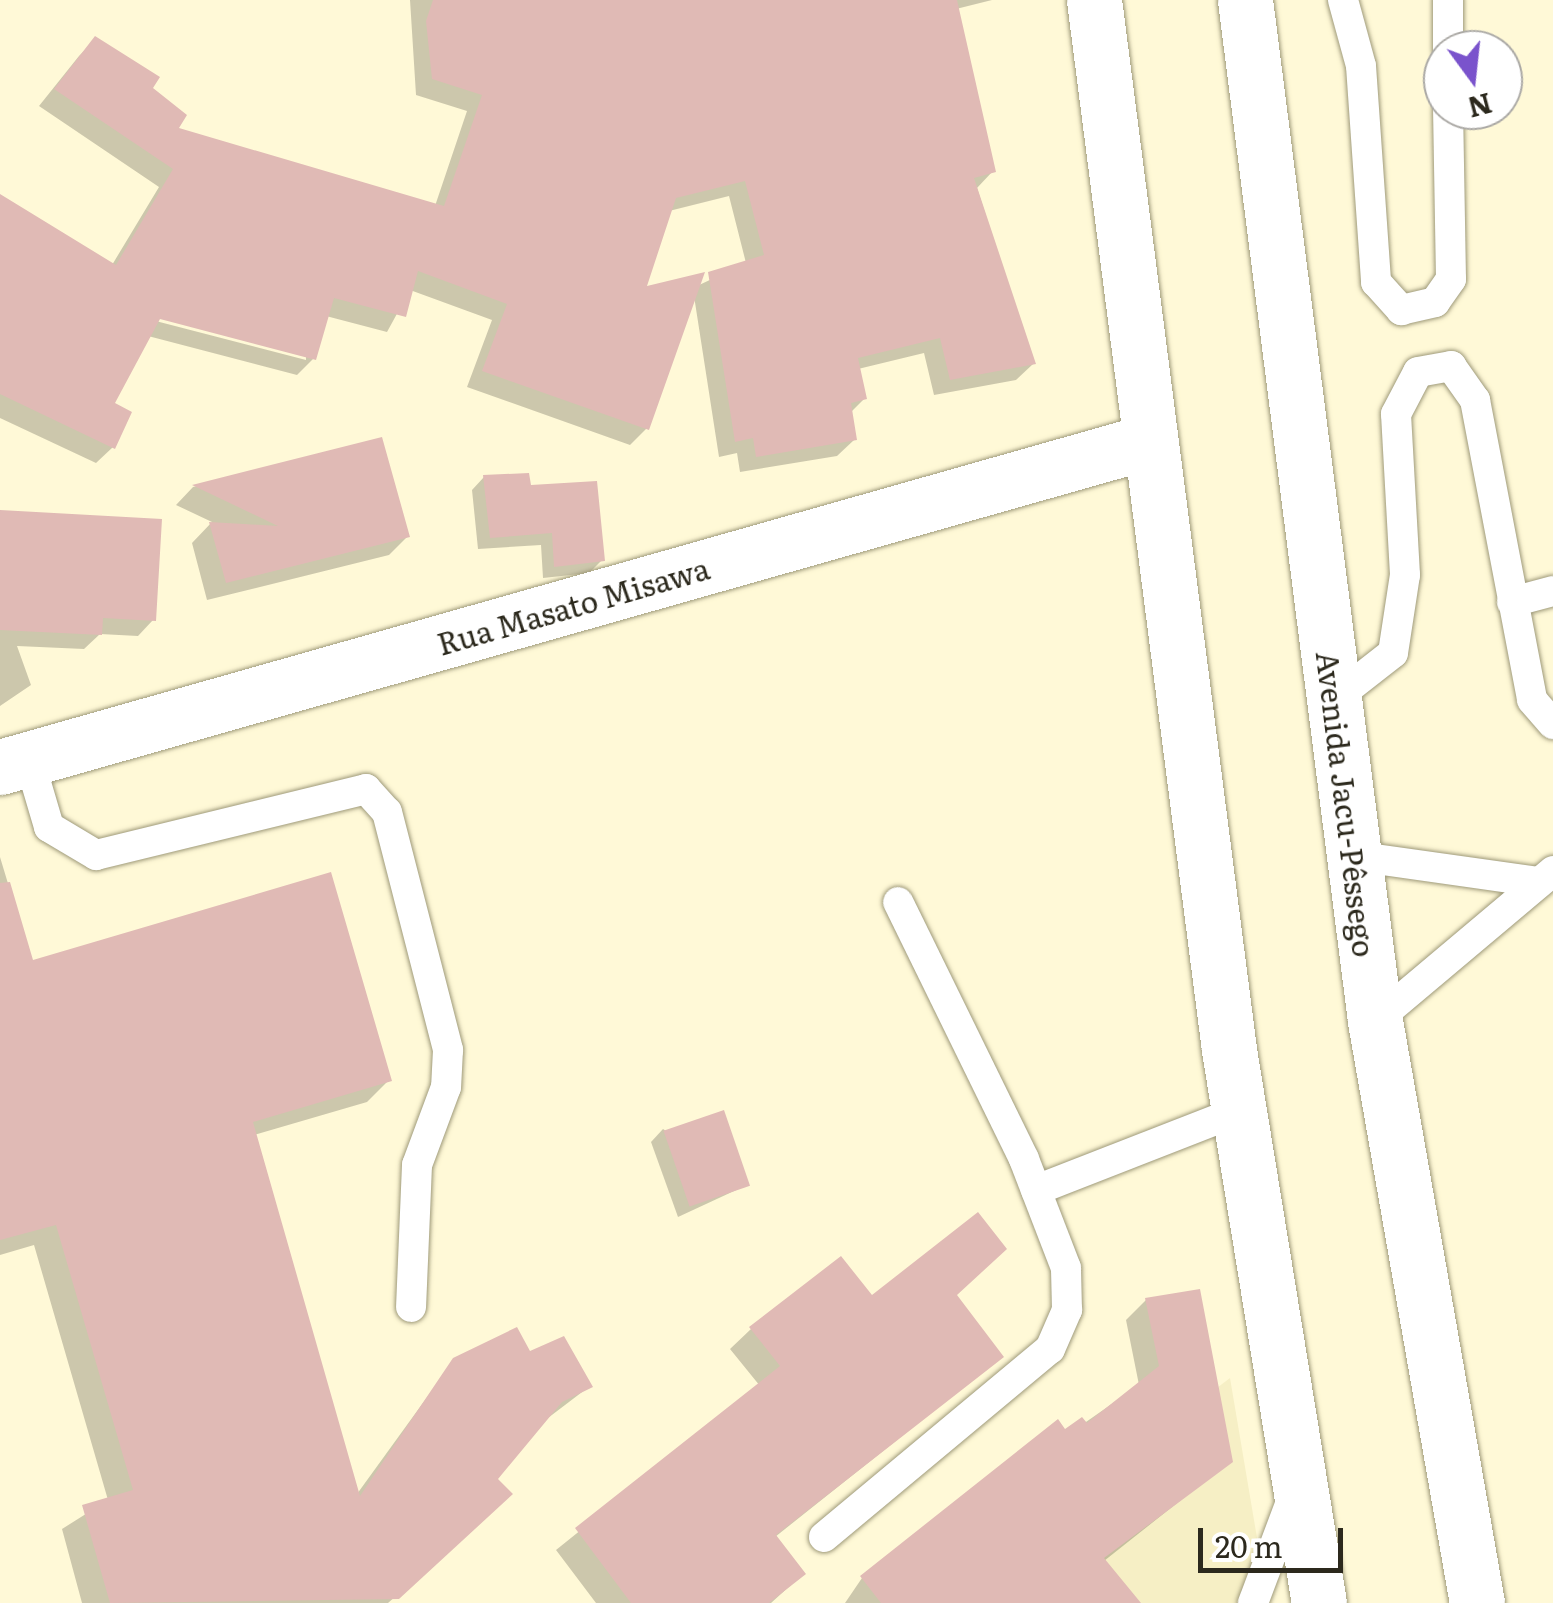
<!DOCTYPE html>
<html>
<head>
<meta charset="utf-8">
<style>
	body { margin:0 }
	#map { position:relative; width:1553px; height:1603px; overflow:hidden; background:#fff9d7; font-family:Literata,serif }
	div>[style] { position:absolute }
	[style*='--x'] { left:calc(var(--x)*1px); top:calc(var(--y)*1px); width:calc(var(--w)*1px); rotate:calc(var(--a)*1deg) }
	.built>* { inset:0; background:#f6efc5 }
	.shadow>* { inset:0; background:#0003 }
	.building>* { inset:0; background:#e0bab5; transform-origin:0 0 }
	.roads { filter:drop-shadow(0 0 2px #9f9a7a) drop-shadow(0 0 2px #9f9a7a) }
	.lane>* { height:30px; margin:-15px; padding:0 15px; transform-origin:15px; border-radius:15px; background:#fff }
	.street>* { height:55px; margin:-27.5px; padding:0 27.5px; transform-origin:27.5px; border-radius:27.5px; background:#fff }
	.highway>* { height:55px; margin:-27.5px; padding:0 27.5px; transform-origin:27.5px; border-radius:27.5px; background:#fff }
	span { translate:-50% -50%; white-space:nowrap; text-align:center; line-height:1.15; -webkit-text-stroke:8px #fff; paint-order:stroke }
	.street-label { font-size:30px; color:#2c291d }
	.north { position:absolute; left:1423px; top:30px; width:100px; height:100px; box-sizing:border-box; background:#fff; border:2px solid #aba9a5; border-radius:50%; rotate:165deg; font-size:28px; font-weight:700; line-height:40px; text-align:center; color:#2c291d }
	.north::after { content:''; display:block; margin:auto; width:35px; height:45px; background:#7a53cc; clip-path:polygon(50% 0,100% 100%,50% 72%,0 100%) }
	.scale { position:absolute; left:1198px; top:1528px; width:145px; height:45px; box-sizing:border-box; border:5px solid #2c291d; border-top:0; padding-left:12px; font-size:30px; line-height:35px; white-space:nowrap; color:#2c291d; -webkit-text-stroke:8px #fff; paint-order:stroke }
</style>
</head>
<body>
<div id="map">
	<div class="built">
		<i style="clip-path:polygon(1230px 1378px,1268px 1603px,934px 1603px)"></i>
	</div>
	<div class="shadow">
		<i style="clip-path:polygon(evenodd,410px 0,992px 0,956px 9px,993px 171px,977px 188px,1033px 364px,1016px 380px,934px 395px,924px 353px,858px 369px,864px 399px,850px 413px,854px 440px,837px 456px,740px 472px,737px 453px,719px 457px,694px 296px,647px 428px,630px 445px,467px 387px,492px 320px,410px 290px,387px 332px,326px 316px,313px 359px,297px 375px,148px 336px,112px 404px,113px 447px,96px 463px,0 418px,0 202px,112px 265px,159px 187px,39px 106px,79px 56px,96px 39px,150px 88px,176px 129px,435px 206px,467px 111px,416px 95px,410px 0,729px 196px,746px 263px,697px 286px,643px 290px,669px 211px,729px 196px,410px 0,149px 314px,306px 355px,306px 360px,148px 319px,149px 314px)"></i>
		<i style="clip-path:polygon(380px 440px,408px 536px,389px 555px,207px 600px,192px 543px,212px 522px,176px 505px,193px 487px)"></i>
		<i style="clip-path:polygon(484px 477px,529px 487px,602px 560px,589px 573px,543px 578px,541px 545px,478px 549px,472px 490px)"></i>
		<i style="clip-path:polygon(0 512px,153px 620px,138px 636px,100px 634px,84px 649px,17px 646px,31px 685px,0 706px)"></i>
		<i style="clip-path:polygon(0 857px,32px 963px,389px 1080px,367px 1102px,254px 1135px,357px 1494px,454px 1360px,529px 1355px,590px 1386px,544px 1421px,495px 1479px,488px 1516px,388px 1603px,82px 1603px,62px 1529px,108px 1500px,34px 1245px,0 1255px)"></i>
		<i style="clip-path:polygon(663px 1129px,747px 1185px,678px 1217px,651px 1142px)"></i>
		<i style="clip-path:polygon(954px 1296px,1001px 1357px,775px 1537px,803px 1574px,771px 1603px,596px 1603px,556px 1550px,760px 1386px,730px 1349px,751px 1329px,871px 1298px)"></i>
		<i style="clip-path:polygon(1146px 1300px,1230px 1461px,1104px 1561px,1137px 1603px,845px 1603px,862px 1578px,1139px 1385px,1126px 1320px)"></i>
	</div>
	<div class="building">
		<i style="clip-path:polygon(433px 0,957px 0,996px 172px,974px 178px,1036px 364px,950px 380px,940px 338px,858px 358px,867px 399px,851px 403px,857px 440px,756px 457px,753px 438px,735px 442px,708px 272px,764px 255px,745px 181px,676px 198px,647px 286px,705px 272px,649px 430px,482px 371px,507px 304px,418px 271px,406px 317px,334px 298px,316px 360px,160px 319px,115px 403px,132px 412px,115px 449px,0 394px,0 194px,116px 265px,173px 169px,54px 89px,95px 36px,160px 77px,153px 88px,187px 115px,179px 128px,444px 206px,482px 95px,432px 79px,426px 21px)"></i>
		<i style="clip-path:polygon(382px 437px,410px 537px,226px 583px,209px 522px,278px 526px,192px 485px)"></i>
		<i style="clip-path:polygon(529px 473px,531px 485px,597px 481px,605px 561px,554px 567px,552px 533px,490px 538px,483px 475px)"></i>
		<i style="clip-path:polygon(0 510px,162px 519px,156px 621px,103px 618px,102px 635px,0 630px)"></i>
		<i style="clip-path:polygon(331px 872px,392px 1081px,253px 1122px,360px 1496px,453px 1358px,517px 1327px,530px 1351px,564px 1336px,593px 1387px,562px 1402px,498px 1479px,513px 1494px,399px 1599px,110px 1603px,82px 1505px,133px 1490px,56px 1225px,0 1240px,0 883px,10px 882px,33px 960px)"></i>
		<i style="left:724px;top:1110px;width:80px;height:64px;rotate:71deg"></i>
		<i style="clip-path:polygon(978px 1212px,1007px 1249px,957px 1295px,1004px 1357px,776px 1535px,806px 1574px,769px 1603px,631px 1603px,575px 1528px,780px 1366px,749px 1327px,841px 1256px,872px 1295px)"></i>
		<i style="clip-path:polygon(1200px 1289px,1233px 1462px,1104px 1558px,1141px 1603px,881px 1603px,860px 1576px,1058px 1419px,1065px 1429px,1082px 1417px,1087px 1423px,1159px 1366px,1145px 1298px)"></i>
	</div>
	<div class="roads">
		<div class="lane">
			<i style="--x:1343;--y:0;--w:68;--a:74.7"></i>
			<i style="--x:1361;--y:66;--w:217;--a:86"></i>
			<i style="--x:1376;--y:282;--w:38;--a:48"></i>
			<i style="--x:1401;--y:310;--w:35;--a:-13"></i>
			<i style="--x:1435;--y:302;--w:28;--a:-55"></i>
			<i style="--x:1451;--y:279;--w:169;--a:-91"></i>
			<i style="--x:1448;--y:50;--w:50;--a:-90"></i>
			<i style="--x:1512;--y:602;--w:42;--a:-15"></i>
			<i style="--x:1333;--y:700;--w:76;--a:-38.1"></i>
			<i style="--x:1393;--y:653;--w:79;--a:-81.3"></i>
			<i style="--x:1405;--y:575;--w:161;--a:-93.2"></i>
			<i style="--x:1396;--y:414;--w:47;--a:-62.4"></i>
			<i style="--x:1418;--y:372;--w:34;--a:-10"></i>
			<i style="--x:1451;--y:366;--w:42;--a:54.8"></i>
			<i style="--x:1475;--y:400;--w:305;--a:79.2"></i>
			<i style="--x:1532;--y:700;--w:32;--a:49"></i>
			<i style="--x:29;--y:759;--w:71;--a:73.6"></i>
			<i style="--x:49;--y:827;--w:55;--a:30.8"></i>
			<i style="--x:96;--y:855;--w:278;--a:-13.7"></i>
			<i style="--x:366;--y:789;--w:31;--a:48"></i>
			<i style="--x:387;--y:812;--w:246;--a:75.6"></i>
			<i style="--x:448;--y:1050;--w:37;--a:93"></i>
			<i style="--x:446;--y:1087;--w:83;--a:110.4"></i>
			<i style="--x:417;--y:1165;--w:142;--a:92.4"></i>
			<i style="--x:1354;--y:856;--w:187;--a:8"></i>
			<i style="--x:1375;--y:1021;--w:233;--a:-40.1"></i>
			<i style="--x:1036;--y:1190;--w:218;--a:-21.3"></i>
			<i style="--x:824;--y:1537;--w:294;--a:-39.8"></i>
			<i style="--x:1050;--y:1349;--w:43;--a:-66.4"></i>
			<i style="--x:1067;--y:1310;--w:42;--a:-91.4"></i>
			<i style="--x:1066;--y:1268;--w:117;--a:-111.1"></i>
			<i style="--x:1024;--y:1159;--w:286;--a:-116.1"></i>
			<i style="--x:1253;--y:1603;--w:116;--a:-69.4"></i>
		</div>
		<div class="street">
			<i style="--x:0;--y:767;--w:1191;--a:-15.83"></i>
		</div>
		<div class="highway">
			<i style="--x:1094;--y:0;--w:1059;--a:82.67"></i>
			<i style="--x:1229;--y:1050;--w:560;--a:80.76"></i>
			<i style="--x:1245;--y:0;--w:1029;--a:82.74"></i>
			<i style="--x:1375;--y:1021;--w:591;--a:80.06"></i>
		</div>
	</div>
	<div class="street-label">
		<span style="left:573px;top:605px;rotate:-16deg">Rua Masato Misawa</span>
		<span style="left:1347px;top:804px;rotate:83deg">Avenida Jacu-Pêssego</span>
	</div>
	<div class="north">N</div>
	<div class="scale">20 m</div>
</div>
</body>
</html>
